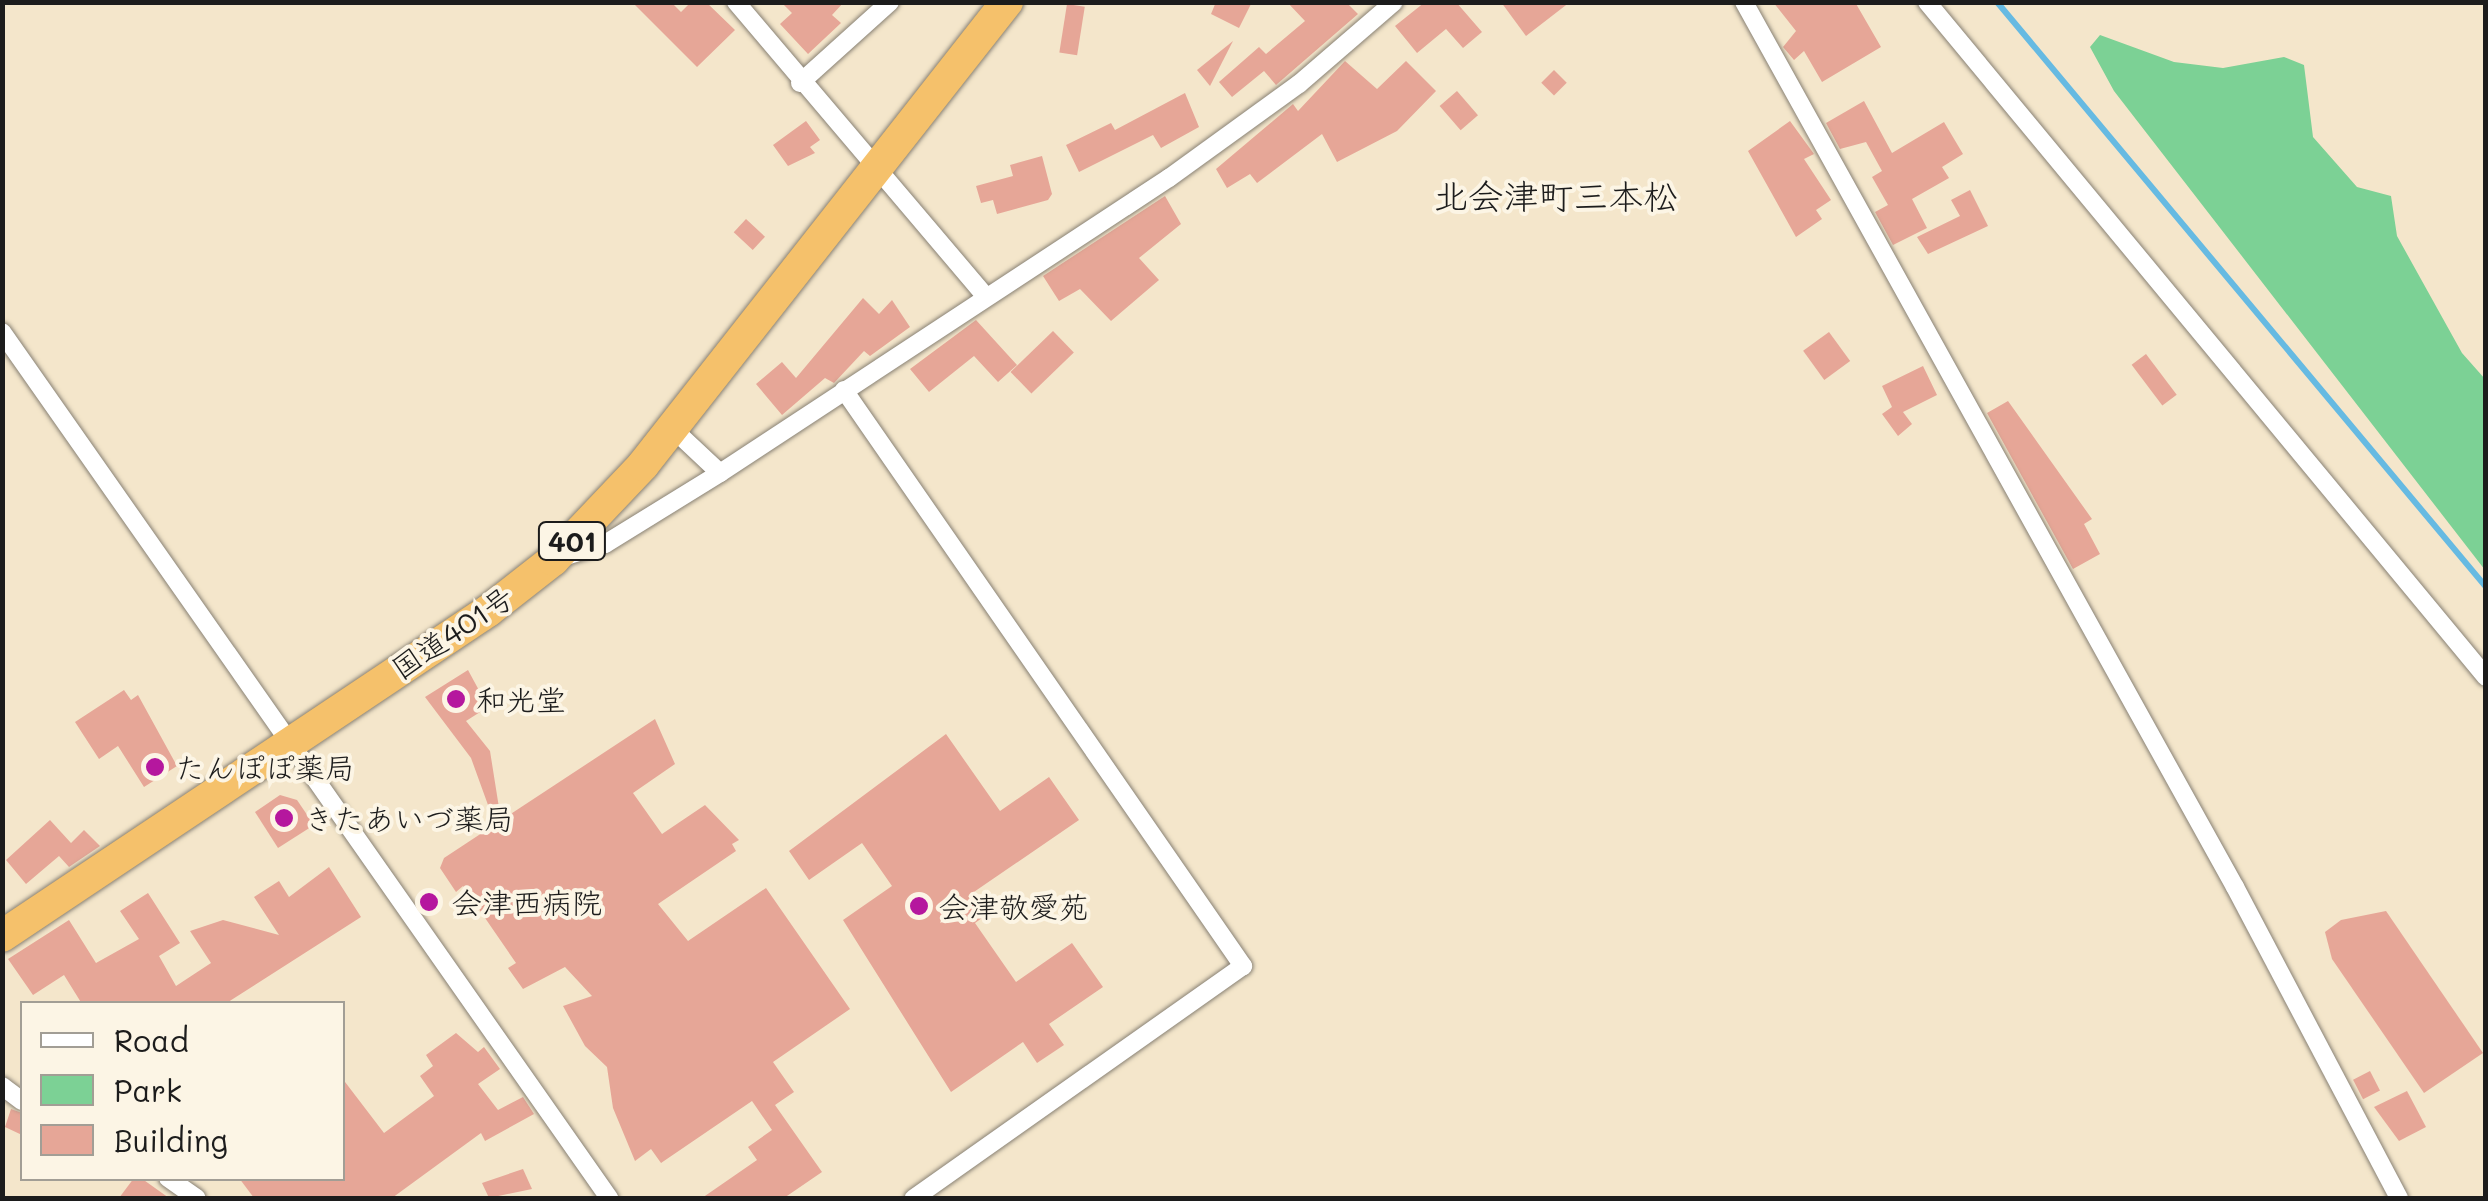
<!DOCTYPE html>
<html>
<head>
<meta charset="utf-8">
<style>
	body { margin:0 }
	#map { position:relative; width:2488px; height:1201px; overflow:hidden; background:#f4e6cb; font-family:Mali,"Klee One",sans-serif }
	div>[style] { position:absolute }
	[style*='--x'] { left:calc(var(--x)*1px); top:calc(var(--y)*1px); width:calc(var(--w)*1px); rotate:calc(var(--a)*1deg) }
	.green>* { inset:0; background:#7cd195 }
	.stream>* { height:6px; margin:-3px; padding:0 3px; transform-origin:3px; border-radius:3px; background:#66bae2 }
	.building>* { inset:0; background:#e6a697; transform-origin:0 0 }
	.roads { filter:drop-shadow(0 0 2px #888174) drop-shadow(0 0 2px #888174) }
	.street>* { height:18px; margin:-9px; padding:0 9px; transform-origin:9px; border-radius:9px; background:#fff }
	.highway>* { height:32px; margin:-16px; padding:0 16px; transform-origin:16px; border-radius:16px; background:#f5c16b }
	.dots>* { width:28px; height:28px; translate:-50% -50%; box-sizing:border-box; border:5px solid #fcf5e5; border-radius:50% }
	span { translate:-50% -50%; white-space:nowrap; text-align:center; line-height:1.15; -webkit-text-stroke:8px #fcf5e5; paint-order:stroke }
	.shield-label span { padding:2px 8px; background:#fcf5e5; border:2px solid; border-radius:8px; -webkit-text-stroke-width:0 }
	.shield-label { font-size:28px; color:#1c1c1c; font-weight:700 }
	.street-label { font-size:30px; color:#1c1c1c }
	.poi-label { font-size:30px; color:#1c1c1c }
	.left { translate:0 -50%; text-align:left }
	.quarter-label { font-size:35px; color:#1c1c1c }
	.frame { position:absolute; inset:0; border:5px solid #1c1c1c; pointer-events:none }
	.legend { position:absolute; left:20px; top:1001px; width:325px; height:180px; box-sizing:border-box; background:#fcf5e5; border:2px solid #a29e95; margin:0; padding:12px 18px; list-style:none; font-size:30px; color:#1c1c1c }
	.legend li { display:flex; align-items:center; gap:20px; height:50px }
	.legend b { width:50px; border:2px solid #a29e95 }
</style>
</head>
<body>
<div id="map">
	<div class="green">
		<i style="clip-path:polygon(2100px 35px,2174px 62px,2223px 68px,2284px 57px,2304px 65px,2313px 137px,2357px 187px,2391px 196px,2397px 236px,2462px 353px,2485px 379px,2485px 570px,2114px 91px,2090px 47px)"></i>
	</div>
	<div class="stream">
		<i style="--x:1997;--y:2;--w:762;--a:50.11"></i>
	</div>
	<div class="building">
		<i style="clip-path:polygon(632px 2px,671px 2px,681px 12px,691px 2px,706px 2px,735px 30px,697px 67px)"></i>
		<i style="clip-path:polygon(781px 2px,844px 2px,832px 15px,841px 23px,808px 54px,780px 24px,792px 13px)"></i>
		<i style="clip-path:polygon(1216px 2px,1252px 2px,1239px 28px,1211px 14px)"></i>
		<i style="clip-path:polygon(1287px 2px,1346px 2px,1358px 14px,1276px 85px,1264px 71px,1232px 97px,1219px 82px,1259px 47px,1266px 54px,1305px 21px)"></i>
		<i style="clip-path:polygon(1425px 2px,1456px 2px,1482px 32px,1463px 48px,1446px 29px,1417px 53px,1395px 26px)"></i>
		<i style="clip-path:polygon(1501px 2px,1570px 2px,1526px 36px)"></i>
		<i style="clip-path:polygon(1773px 2px,1855px 2px,1881px 47px,1822px 82px,1804px 51px,1794px 60px,1783px 47px,1796px 31px)"></i>
		<i style="left:1067px;top:4px;width:18px;height:49px;rotate:9deg"></i>
		<i style="clip-path:polygon(1233px 41px,1210px 86px,1197px 70px)"></i>
		<i style="clip-path:polygon(1345px 61px,1377px 89px,1406px 61px,1436px 91px,1397px 131px,1337px 162px,1322px 134px,1257px 183px,1250px 174px,1227px 188px,1216px 169px,1293px 104px,1298px 111px)"></i>
		<i style="left:1554px;top:70px;width:18px;height:18px;rotate:45deg"></i>
		<i style="left:1457px;top:91px;width:32px;height:23px;rotate:49deg"></i>
		<i style="clip-path:polygon(1185px 93px,1199px 127px,1161px 148px,1153px 135px,1079px 172px,1066px 145px,1111px 123px,1115px 130px)"></i>
		<i style="clip-path:polygon(1864px 101px,1892px 153px,1944px 122px,1963px 154px,1942px 167px,1949px 178px,1912px 199px,1927px 228px,1893px 245px,1875px 212px,1888px 205px,1872px 177px,1882px 171px,1866px 142px,1840px 149px,1826px 123px)"></i>
		<i style="clip-path:polygon(806px 121px,820px 140px,810px 147px,815px 153px,788px 166px,773px 145px)"></i>
		<i style="clip-path:polygon(1790px 121px,1814px 154px,1804px 159px,1831px 200px,1816px 210px,1822px 219px,1796px 237px,1748px 151px)"></i>
		<i style="clip-path:polygon(1042px 156px,1052px 194px,1048px 200px,997px 214px,993px 200px,981px 203px,976px 186px,1013px 176px,1010px 165px)"></i>
		<i style="clip-path:polygon(1970px 190px,1988px 226px,1928px 254px,1917px 237px,1960px 216px,1951px 200px)"></i>
		<i style="clip-path:polygon(1165px 196px,1181px 224px,1139px 258px,1159px 280px,1111px 321px,1080px 289px,1059px 301px,1043px 276px)"></i>
		<i style="left:746px;top:219px;width:26px;height:18px;rotate:43deg"></i>
		<i style="clip-path:polygon(863px 298px,879px 314px,892px 300px,910px 327px,870px 356px,864px 351px,834px 383px,825px 378px,782px 415px,756px 384px,782px 362px,796px 378px)"></i>
		<i style="clip-path:polygon(976px 320px,1017px 365px,998px 382px,974px 356px,929px 392px,910px 369px)"></i>
		<i style="left:1053px;top:331px;width:30px;height:59px;rotate:46deg"></i>
		<i style="left:1829px;top:332px;width:36px;height:32px;rotate:54deg"></i>
		<i style="left:2146px;top:354px;width:51px;height:18px;rotate:53deg"></i>
		<i style="clip-path:polygon(1923px 366px,1937px 395px,1903px 412px,1912px 424px,1898px 436px,1882px 414px,1892px 407px,1882px 386px)"></i>
		<i style="clip-path:polygon(2008px 401px,2092px 519px,2084px 524px,2100px 554px,2073px 569px,1987px 413px)"></i>
		<i style="clip-path:polygon(468px 670px,488px 707px,466px 721px,490px 751px,500px 814px,492px 816px,471px 758px,425px 697px)"></i>
		<i style="clip-path:polygon(124px 690px,131px 700px,138px 695px,177px 766px,144px 787px,118px 746px,99px 759px,75px 722px)"></i>
		<i style="clip-path:polygon(655px 719px,675px 764px,633px 793px,662px 834px,705px 805px,739px 840px,732px 844px,736px 851px,658px 904px,688px 941px,766px 888px,850px 1009px,773px 1062px,794px 1092px,775px 1105px,822px 1172px,784px 1198px,702px 1198px,757px 1160px,748px 1147px,772px 1130px,752px 1101px,661px 1163px,651px 1149px,635px 1161px,613px 1108px,607px 1067px,585px 1046px,563px 1006px,592px 996px,565px 967px,523px 989px,508px 968px,516px 963px,463px 886px,456px 892px,440px 868px,444px 858px)"></i>
		<i style="clip-path:polygon(946px 734px,1000px 811px,1049px 777px,1079px 820px,968px 896px,982px 918px,975px 923px,1016px 982px,1072px 943px,1103px 987px,1049px 1024px,1064px 1045px,1037px 1063px,1023px 1042px,951px 1092px,843px 920px,892px 886px,862px 843px,809px 880px,789px 851px)"></i>
		<i style="clip-path:polygon(280px 795px,297px 800px,314px 825px,278px 848px,255px 812px)"></i>
		<i style="clip-path:polygon(50px 820px,71px 843px,84px 830px,100px 846px,69px 867px,59px 856px,26px 884px,6px 860px)"></i>
		<i style="clip-path:polygon(329px 867px,361px 917px,225px 1004px,82px 1004px,64px 975px,33px 995px,8px 959px,69px 920px,96px 963px,139px 939px,120px 911px,148px 893px,180px 943px,159px 956px,176px 986px,211px 963px,190px 931px,223px 920px,279px 935px,254px 897px,279px 881px,289px 897px)"></i>
		<i style="clip-path:polygon(2386px 911px,2483px 1053px,2424px 1093px,2332px 959px,2325px 932px,2341px 920px)"></i>
		<i style="clip-path:polygon(456px 1033px,478px 1052px,484px 1047px,500px 1069px,478px 1084px,498px 1110px,523px 1097px,534px 1114px,485px 1141px,481px 1133px,392px 1198px,254px 1198px,239px 1178px,342px 1178px,342px 1078px,384px 1133px,434px 1096px,420px 1076px,433px 1066px,426px 1055px)"></i>
		<i style="left:2370px;top:1071px;width:22px;height:19px;rotate:63deg"></i>
		<i style="clip-path:polygon(2407px 1091px,2426px 1127px,2399px 1141px,2374px 1107px)"></i>
		<i style="clip-path:polygon(11px 1109px,22px 1113px,22px 1135px,5px 1127px)"></i>
		<i style="clip-path:polygon(523px 1169px,532px 1189px,489px 1198px,482px 1183px)"></i>
		<i style="clip-path:polygon(134px 1178px,141px 1178px,169px 1198px,119px 1198px)"></i>
	</div>
	<div class="roads">
		<div class="street">
			<i style="--x:736;--y:2;--w:385;--a:49.7"></i>
			<i style="--x:1744;--y:2;--w:1012;--a:60.98"></i>
			<i style="--x:2235;--y:887;--w:352;--a:62.2"></i>
			<i style="--x:1927;--y:2;--w:876;--a:50.37"></i>
			<i style="--x:800;--y:83;--w:121;--a:-42"></i>
			<i style="--x:2;--y:332;--w:1058;--a:54.97"></i>
			<i style="--x:844;--y:390;--w:701;--a:55.29"></i>
			<i style="--x:1243;--y:966;--w:403;--a:144.8"></i>
			<i style="--x:672;--y:428;--w:66;--a:43.2"></i>
			<i style="--x:563;--y:557;--w:44;--a:-17.2"></i>
			<i style="--x:605;--y:544;--w:135;--a:-31.7"></i>
			<i style="--x:720;--y:473;--w:537;--a:-33.31"></i>
			<i style="--x:1169;--y:178;--w:160;--a:-35.9"></i>
			<i style="--x:1299;--y:84;--w:125;--a:-40.8"></i>
			<i style="--x:2;--y:1086;--w:25;--a:37"></i>
			<i style="--x:168;--y:1178;--w:35;--a:35"></i>
		</div>
		<div class="highway">
			<i style="--x:2;--y:936;--w:585;--a:-33.77"></i>
			<i style="--x:488;--y:611;--w:83;--a:-38.1"></i>
			<i style="--x:553;--y:560;--w:131;--a:-46.5"></i>
			<i style="--x:643;--y:465;--w:589;--a:-51.83"></i>
		</div>
	</div>
	<div class="dots">
		<i style="left:456px;top:699px;background:#b5179e"></i>
		<i style="left:155px;top:767px;background:#b5179e"></i>
		<i style="left:284px;top:818px;background:#b5179e"></i>
		<i style="left:429px;top:902px;background:#b5179e"></i>
		<i style="left:919px;top:906px;background:#b5179e"></i>
	</div>
	<div class="shield-label">
		<span style="left:572px;top:541px">401</span>
	</div>
	<div class="street-label">
		<span style="left:452px;top:632px;rotate:-34deg">国道401号</span>
	</div>
	<div class="poi-label">
		<span class="left" style="left:476px;top:699px">和光堂</span>
		<span class="left" style="left:175px;top:767px">たんぽぽ薬局</span>
		<span class="left" style="left:304px;top:818px">きたあいづ薬局</span>
		<span class="left" style="left:452px;top:902px">会津西病院</span>
		<span class="left" style="left:939px;top:906px">会津敬愛苑</span>
	</div>
	<div class="quarter-label">
		<span style="left:1556px;top:195px">北会津町三本松</span>
	</div>
	<div class="frame"></div>
	<ul class="legend">
	<li><b style="height:12px;background:#fff"></b>Road</li>
	<li><b style="height:28px;background:#7cd195"></b>Park</li>
	<li><b style="height:28px;background:#e6a697"></b>Building</li>
	</ul>
</div>
</body>
</html>
